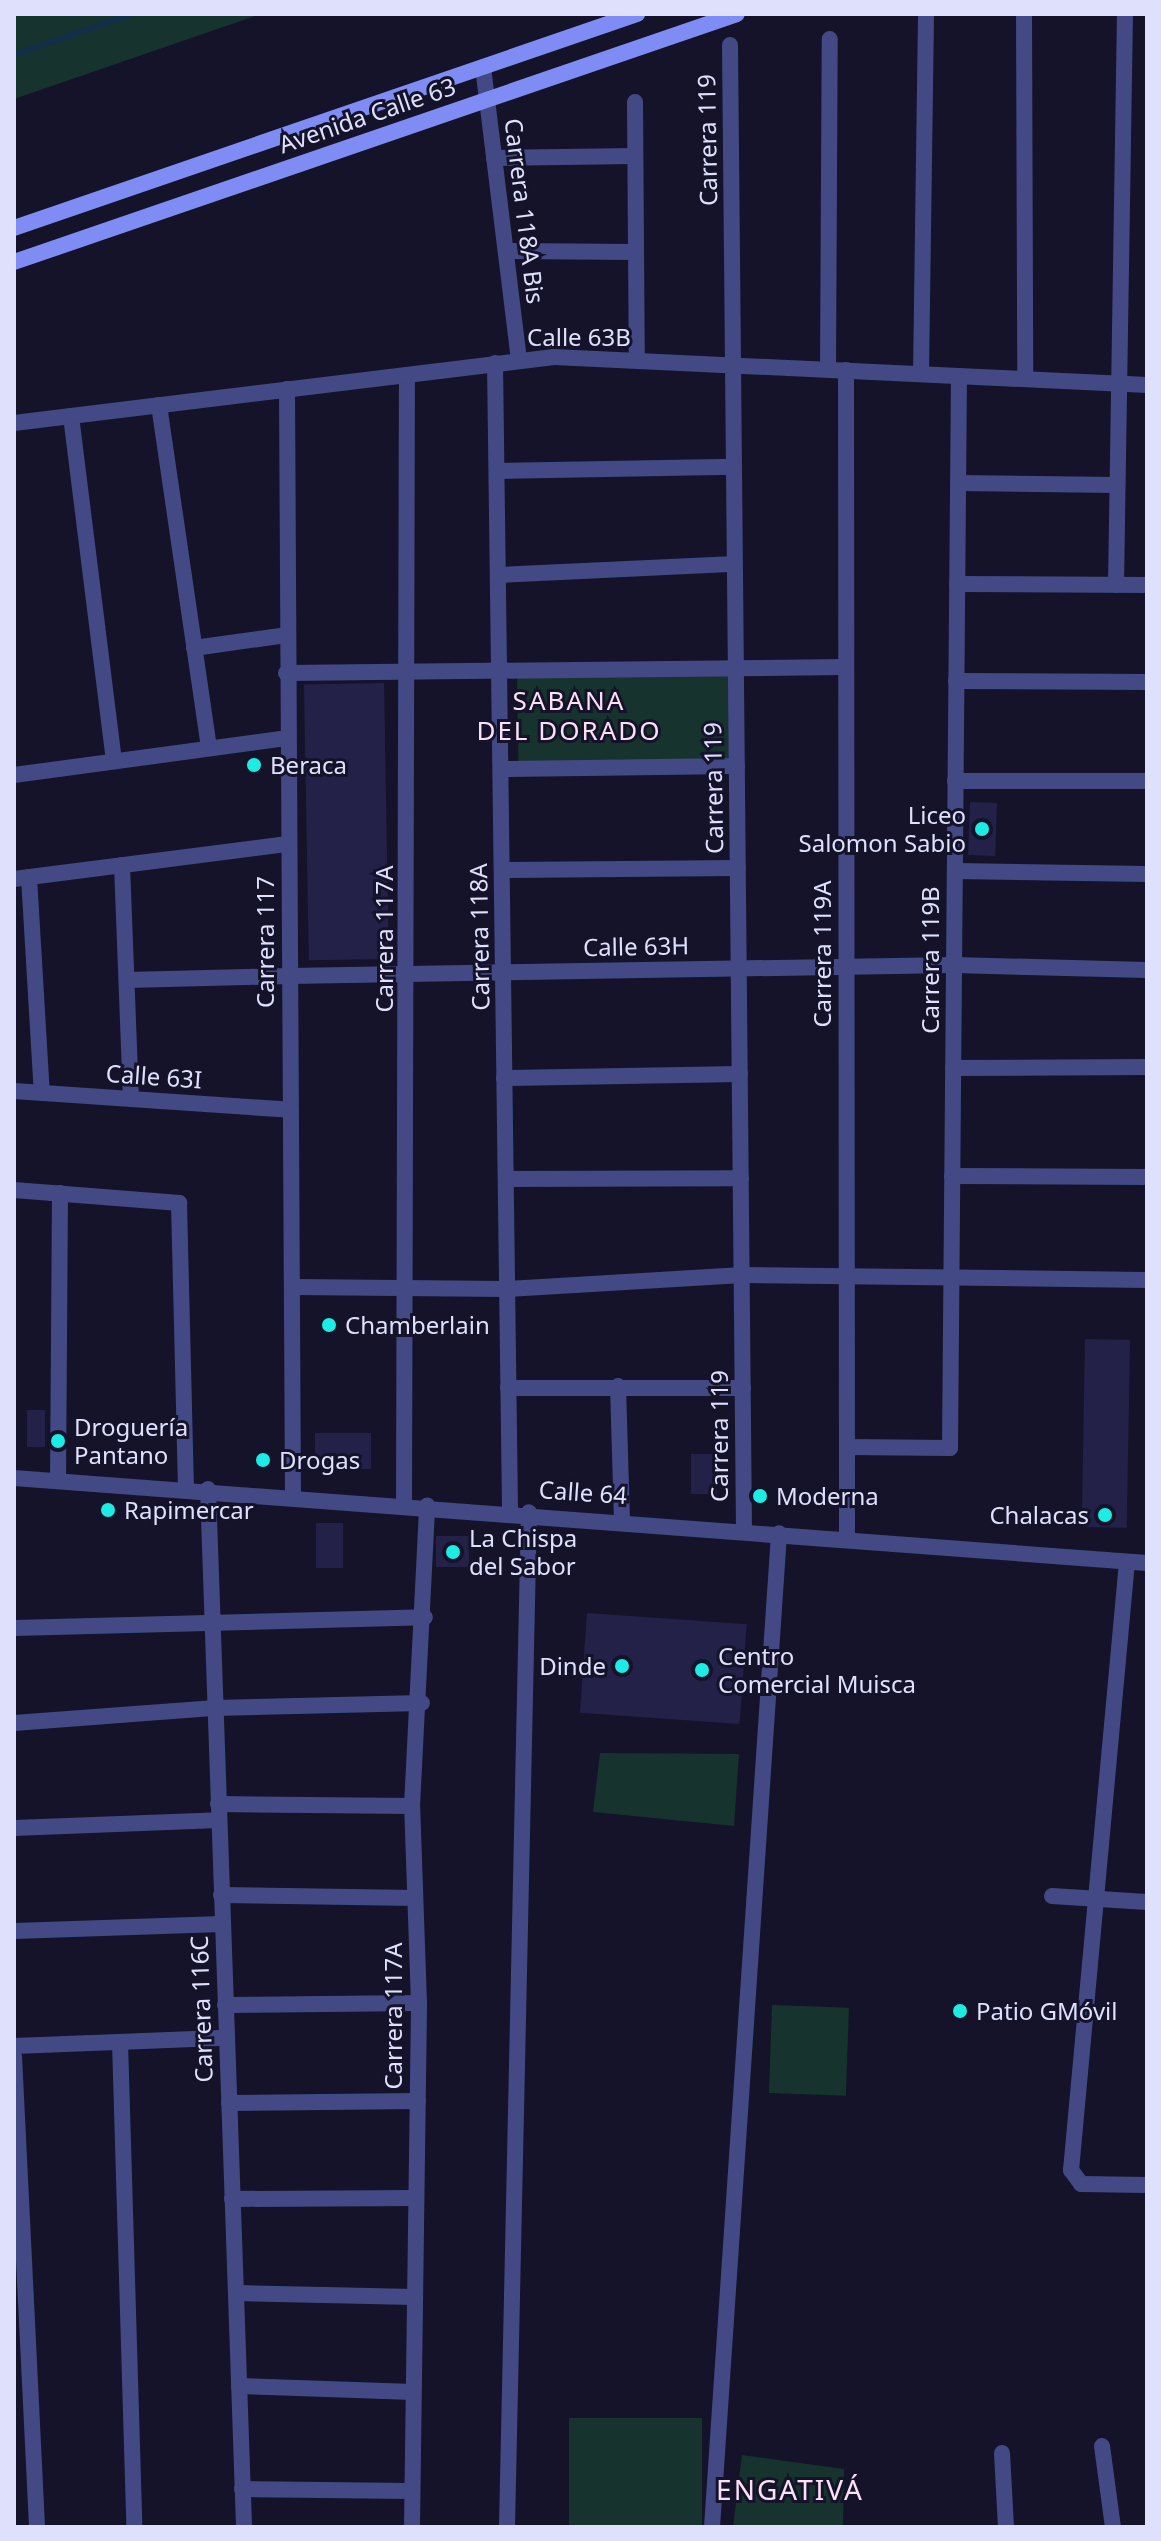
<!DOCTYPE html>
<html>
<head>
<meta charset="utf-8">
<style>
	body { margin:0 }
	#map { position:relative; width:1161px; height:2541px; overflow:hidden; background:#14132a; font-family:"Noto Sans",sans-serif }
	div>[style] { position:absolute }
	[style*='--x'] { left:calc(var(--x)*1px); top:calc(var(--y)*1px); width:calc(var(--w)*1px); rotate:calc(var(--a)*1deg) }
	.green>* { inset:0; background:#17332e; transform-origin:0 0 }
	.stream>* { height:6px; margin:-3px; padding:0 3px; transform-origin:3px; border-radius:3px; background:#122e49 }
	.building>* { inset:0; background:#242149; transform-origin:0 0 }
	.minor>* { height:16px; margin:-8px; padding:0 8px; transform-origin:8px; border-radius:8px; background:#434985 }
	.tertiary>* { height:16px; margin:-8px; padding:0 8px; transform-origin:8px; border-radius:8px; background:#434985 }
	.secondary>* { height:16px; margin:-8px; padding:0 8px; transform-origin:8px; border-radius:8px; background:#7e8cf4 }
	.dots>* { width:22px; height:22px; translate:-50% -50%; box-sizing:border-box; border:4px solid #14132a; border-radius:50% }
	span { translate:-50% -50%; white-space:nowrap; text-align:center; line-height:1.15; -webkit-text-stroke:6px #14132a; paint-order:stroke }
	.street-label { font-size:24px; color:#dfe0fc }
	.poi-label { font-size:24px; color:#dfe0fc }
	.left { translate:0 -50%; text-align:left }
	.right { translate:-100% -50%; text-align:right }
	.neighbourhood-label { font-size:26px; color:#fce1f6; letter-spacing:2px }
	.quarter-label { font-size:28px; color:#fce1f6; letter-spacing:2px }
	.frame { position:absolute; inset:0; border:16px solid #dfe0fc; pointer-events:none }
</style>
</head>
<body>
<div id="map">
	<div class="green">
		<i style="clip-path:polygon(14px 14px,261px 14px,14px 99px)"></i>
		<i style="left:730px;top:674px;width:88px;height:213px;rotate:89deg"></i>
		<i style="clip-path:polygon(600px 1753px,739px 1754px,734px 1826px,593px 1812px)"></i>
		<i style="left:772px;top:2005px;width:77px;height:88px;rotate:2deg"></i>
		<i style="left:569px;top:2418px;width:133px;height:109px"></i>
		<i style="clip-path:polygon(742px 2455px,844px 2469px,843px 2527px,733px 2527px)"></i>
	</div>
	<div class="stream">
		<i style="--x:14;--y:55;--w:125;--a:-19.2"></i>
	</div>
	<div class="building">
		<i style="left:384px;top:683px;width:276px;height:80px;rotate:89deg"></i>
		<i style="left:970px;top:802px;width:27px;height:53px;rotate:2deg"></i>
		<i style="left:1085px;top:1339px;width:45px;height:188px;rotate:1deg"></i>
		<i style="left:27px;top:1410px;width:18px;height:37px"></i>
		<i style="left:371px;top:1433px;width:36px;height:56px;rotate:90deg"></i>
		<i style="left:691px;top:1454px;width:26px;height:40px"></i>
		<i style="left:316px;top:1523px;width:27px;height:45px"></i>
		<i style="left:436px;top:1536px;width:33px;height:31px"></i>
		<i style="left:587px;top:1613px;width:160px;height:100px;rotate:4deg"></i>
	</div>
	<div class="minor">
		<i style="--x:1024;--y:14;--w:365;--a:89.8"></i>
		<i style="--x:730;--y:45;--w:1485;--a:89.46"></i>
		<i style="--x:635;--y:102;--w:258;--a:89.6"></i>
		<i style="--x:494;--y:158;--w:141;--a:-0.8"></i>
		<i style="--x:506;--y:251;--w:130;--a:0.4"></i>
		<i style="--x:495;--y:363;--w:1148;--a:89.25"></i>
		<i style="--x:828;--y:369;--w:330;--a:-89.7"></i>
		<i style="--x:846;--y:370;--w:1168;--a:89.95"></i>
		<i style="--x:921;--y:374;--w:360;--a:-89.2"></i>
		<i style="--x:159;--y:405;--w:347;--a:81.7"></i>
		<i style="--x:71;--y:416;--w:348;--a:82.9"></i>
		<i style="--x:497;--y:471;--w:237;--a:-1"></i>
		<i style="--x:958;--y:483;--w:159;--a:0.7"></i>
		<i style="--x:499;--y:575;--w:236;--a:-2.7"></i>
		<i style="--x:957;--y:584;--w:190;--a:0.3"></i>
		<i style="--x:1116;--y:585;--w:571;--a:-89.1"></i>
		<i style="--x:194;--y:648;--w:93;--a:-8"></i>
		<i style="--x:286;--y:673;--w:560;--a:-0.61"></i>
		<i style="--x:956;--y:681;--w:191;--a:0.3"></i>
		<i style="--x:501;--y:769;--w:236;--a:-0.7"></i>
		<i style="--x:14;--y:775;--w:275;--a:-7.7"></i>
		<i style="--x:955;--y:781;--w:192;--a:0"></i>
		<i style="--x:122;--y:865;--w:234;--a:87.8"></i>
		<i style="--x:502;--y:870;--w:236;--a:-0.5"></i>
		<i style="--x:955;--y:871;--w:192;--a:0.9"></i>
		<i style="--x:29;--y:877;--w:216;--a:86.6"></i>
		<i style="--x:14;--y:879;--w:276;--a:-7.3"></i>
		<i style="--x:127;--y:980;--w:162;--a:-1.4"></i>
		<i style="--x:953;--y:1068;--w:194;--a:-0.3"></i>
		<i style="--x:504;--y:1078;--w:236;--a:-1"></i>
		<i style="--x:952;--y:1176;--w:195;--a:0.3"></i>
		<i style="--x:506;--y:1179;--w:235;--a:-0.2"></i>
		<i style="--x:14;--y:1190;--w:166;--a:4.5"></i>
		<i style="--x:179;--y:1203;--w:285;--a:88.6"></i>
		<i style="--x:292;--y:1287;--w:215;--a:0.5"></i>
		<i style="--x:507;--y:1289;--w:236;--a:-3.4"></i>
		<i style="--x:743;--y:1275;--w:404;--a:0.7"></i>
		<i style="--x:618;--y:1386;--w:133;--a:88.3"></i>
		<i style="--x:508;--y:1388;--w:235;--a:0"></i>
		<i style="--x:847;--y:1447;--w:103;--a:0.6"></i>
		<i style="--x:950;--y:1448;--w:1072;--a:-89.52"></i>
		<i style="--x:58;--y:1481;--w:288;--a:-89.6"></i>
		<i style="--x:404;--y:1503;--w:1128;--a:-89.85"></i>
		<i style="--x:1127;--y:1562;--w:611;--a:95.26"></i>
		<i style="--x:1071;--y:2170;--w:17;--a:54"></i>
		<i style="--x:1081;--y:2184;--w:66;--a:0.9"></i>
		<i style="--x:14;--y:1628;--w:411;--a:-1.5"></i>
		<i style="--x:14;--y:1723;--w:202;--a:-4.3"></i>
		<i style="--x:215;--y:1708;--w:207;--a:-1.4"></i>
		<i style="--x:218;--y:1804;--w:194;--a:0.6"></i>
		<i style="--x:14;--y:1828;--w:205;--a:-2.2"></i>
		<i style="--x:221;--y:1895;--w:194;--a:0.9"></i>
		<i style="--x:1052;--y:1896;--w:95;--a:3.6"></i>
		<i style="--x:14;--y:1931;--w:208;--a:-1.9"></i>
		<i style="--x:225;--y:2005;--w:194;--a:-0.6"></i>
		<i style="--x:120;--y:2042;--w:485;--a:88.3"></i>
		<i style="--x:14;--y:2046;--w:212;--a:-2.2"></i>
		<i style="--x:14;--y:2056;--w:472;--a:87.2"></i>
		<i style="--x:229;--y:2103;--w:189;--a:-0.6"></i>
		<i style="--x:232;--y:2199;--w:184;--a:-0.3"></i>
		<i style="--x:236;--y:2293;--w:179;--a:1.3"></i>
		<i style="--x:239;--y:2386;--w:174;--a:2"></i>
		<i style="--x:1102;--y:2446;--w:82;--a:82.3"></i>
		<i style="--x:1002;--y:2453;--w:74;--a:86.9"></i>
		<i style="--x:242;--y:2489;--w:170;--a:0.7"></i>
		<i style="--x:412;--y:2527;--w:524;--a:-89.23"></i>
		<i style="--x:419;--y:2003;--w:197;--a:-92"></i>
		<i style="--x:412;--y:1806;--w:301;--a:-87.1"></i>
		<i style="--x:507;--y:2527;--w:1015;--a:-88.76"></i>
		<i style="--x:712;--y:2527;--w:996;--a:-86.14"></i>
	</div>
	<div class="tertiary">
		<i style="--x:483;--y:67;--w:295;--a:83"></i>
		<i style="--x:287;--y:389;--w:1106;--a:89.69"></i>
		<i style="--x:14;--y:423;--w:544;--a:-6.97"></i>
		<i style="--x:554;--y:357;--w:594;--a:2.7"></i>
		<i style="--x:289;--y:976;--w:665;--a:-0.95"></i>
		<i style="--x:954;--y:965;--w:193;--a:1.5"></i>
		<i style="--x:14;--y:1091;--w:277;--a:3.9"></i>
		<i style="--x:14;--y:1478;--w:1136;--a:4.29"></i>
		<i style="--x:208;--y:1489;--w:1039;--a:88.01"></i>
	</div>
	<div class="secondary">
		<i style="--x:14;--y:228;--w:659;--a:-18.96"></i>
		<i style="--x:14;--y:262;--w:764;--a:-18.93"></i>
	</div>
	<div class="dots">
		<i style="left:254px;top:765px;background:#1cece4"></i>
		<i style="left:982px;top:829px;background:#1cece4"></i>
		<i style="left:329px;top:1325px;background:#1cece4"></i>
		<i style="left:58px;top:1441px;background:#1cece4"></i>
		<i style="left:263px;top:1460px;background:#1cece4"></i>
		<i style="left:760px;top:1496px;background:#1cece4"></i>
		<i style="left:108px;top:1510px;background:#1cece4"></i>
		<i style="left:1105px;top:1515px;background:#1cece4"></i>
		<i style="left:453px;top:1552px;background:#1cece4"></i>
		<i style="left:622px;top:1666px;background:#1cece4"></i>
		<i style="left:702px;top:1670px;background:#1cece4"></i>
		<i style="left:960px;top:2011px;background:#1cece4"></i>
	</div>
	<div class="street-label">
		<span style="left:367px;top:115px;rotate:-19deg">Avenida Calle 63</span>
		<span style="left:707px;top:140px;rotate:-91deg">Carrera 119</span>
		<span style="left:525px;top:211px;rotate:83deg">Carrera 118A Bis</span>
		<span style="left:579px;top:337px">Calle 63B</span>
		<span style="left:713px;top:788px;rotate:-91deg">Carrera 119</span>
		<span style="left:479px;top:937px;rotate:-91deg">Carrera 118A</span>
		<span style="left:384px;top:939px;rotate:-90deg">Carrera 117A</span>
		<span style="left:265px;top:942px;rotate:-90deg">Carrera 117</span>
		<span style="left:636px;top:946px;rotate:-1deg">Calle 63H</span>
		<span style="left:822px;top:954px;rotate:-90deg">Carrera 119A</span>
		<span style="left:930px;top:960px;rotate:-90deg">Carrera 119B</span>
		<span style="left:154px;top:1076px;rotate:4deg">Calle 63I</span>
		<span style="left:719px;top:1436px;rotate:-90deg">Carrera 119</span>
		<span style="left:583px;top:1492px;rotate:4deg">Calle 64</span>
		<span style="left:201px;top:2009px;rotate:-92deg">Carrera 116C</span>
		<span style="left:393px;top:2016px;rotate:-90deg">Carrera 117A</span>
	</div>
	<div class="poi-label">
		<span class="left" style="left:270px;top:765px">Beraca</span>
		<span class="right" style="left:966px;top:829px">Liceo<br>Salomon Sabio</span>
		<span class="left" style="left:345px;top:1325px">Chamberlain</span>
		<span class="left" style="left:74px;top:1441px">Droguería<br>Pantano</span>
		<span class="left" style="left:279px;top:1460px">Drogas</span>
		<span class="left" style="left:776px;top:1496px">Moderna</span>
		<span class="left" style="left:124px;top:1510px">Rapimercar</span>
		<span class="right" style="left:1089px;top:1515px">Chalacas</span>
		<span class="left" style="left:469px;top:1552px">La Chispa<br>del Sabor</span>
		<span class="left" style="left:718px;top:1670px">Centro<br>Comercial Muisca</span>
		<span class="right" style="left:606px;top:1666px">Dinde</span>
		<span class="left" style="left:976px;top:2011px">Patio GMóvil</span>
	</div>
	<div class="neighbourhood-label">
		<span style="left:569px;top:716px">SABANA<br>DEL DORADO</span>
	</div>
	<div class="quarter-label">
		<span style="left:790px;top:2489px">ENGATIVÁ</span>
	</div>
	<div class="frame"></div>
</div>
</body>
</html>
